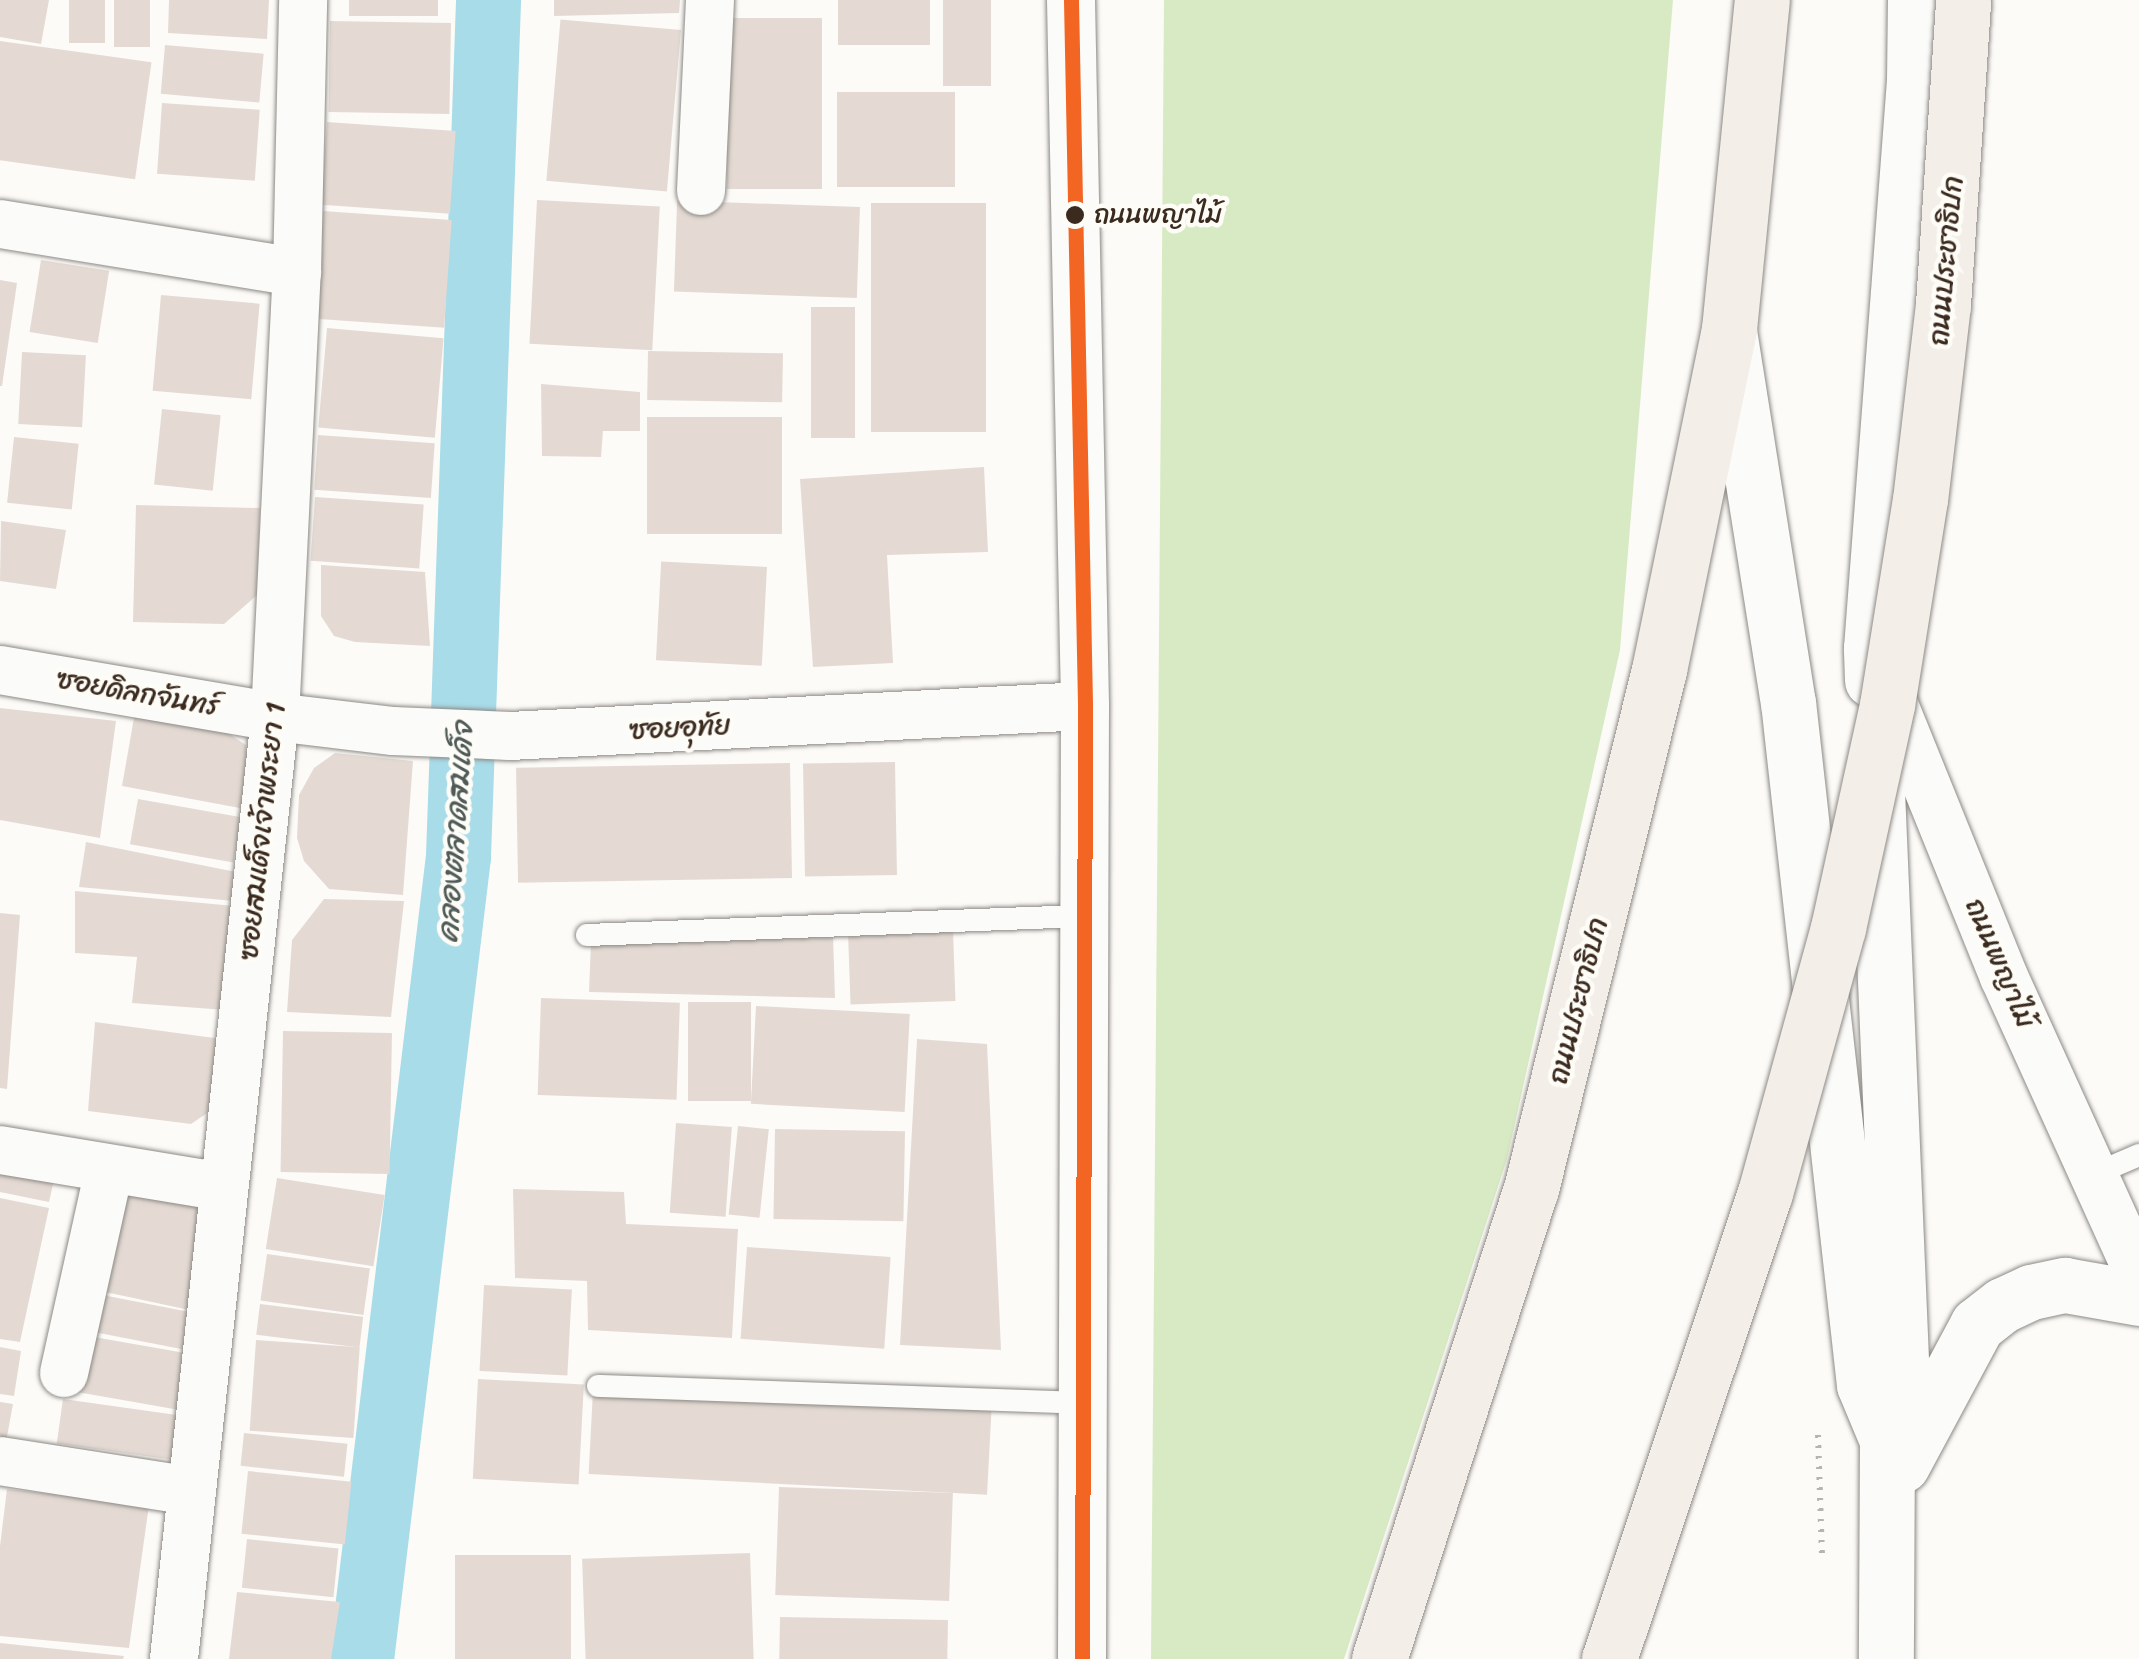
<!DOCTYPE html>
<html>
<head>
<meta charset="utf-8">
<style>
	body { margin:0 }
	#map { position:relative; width:2139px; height:1659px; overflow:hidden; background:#fcfbf8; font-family:Sriracha,"Playpen Sans Thai",sans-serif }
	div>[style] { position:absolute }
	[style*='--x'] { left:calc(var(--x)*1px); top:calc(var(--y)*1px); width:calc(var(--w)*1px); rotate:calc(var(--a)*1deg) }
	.green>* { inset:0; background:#d8eac3 }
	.canal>* { height:65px; margin:-32.5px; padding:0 32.5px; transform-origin:32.5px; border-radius:32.5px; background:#a7dce8 }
	.building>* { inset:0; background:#e4dad3; transform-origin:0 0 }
	.path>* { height:6px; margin-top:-3px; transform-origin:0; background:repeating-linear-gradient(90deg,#b6b4b1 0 2.5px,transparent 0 10.5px) }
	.roads { filter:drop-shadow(0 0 2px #8d8985) drop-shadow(0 0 2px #8d8985) }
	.service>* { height:22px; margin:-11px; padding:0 11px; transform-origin:11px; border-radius:11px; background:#fbfbf9 }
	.minor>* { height:48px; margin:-24px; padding:0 24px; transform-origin:24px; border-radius:24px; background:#fbfbf9 }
	.secondary>* { height:55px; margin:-27.5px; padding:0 27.5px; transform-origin:27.5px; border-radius:27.5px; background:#fbfbf9 }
	.primary>* { height:55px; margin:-27.5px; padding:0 27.5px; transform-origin:27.5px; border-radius:27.5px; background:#f3eee7 }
	.bridges { filter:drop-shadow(0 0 2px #8d8985) drop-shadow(0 0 2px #8d8985) }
	.primary-bridge>* { height:55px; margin:-27.5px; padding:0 27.5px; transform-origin:27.5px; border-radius:27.5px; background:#f3eee7 }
	.bus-1>* { height:15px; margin:-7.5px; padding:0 7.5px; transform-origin:7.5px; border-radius:7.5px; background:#f26522 }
	.dots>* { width:28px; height:28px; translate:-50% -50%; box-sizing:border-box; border:5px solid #fdfcf7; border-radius:50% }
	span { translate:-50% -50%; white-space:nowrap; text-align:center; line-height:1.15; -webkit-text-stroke:9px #fdfcf7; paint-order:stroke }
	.bus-label { font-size:26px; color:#3b2a1e }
	.left { translate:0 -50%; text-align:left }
	.street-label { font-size:28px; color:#3b2a1e }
	.water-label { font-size:30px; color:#505b58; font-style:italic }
</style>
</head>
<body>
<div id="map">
	<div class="green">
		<i style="clip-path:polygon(1164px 0,1673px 0,1620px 650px,1507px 1159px,1344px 1659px,1151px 1659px)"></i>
	</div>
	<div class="canal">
		<i style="--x:361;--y:1659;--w:809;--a:-83.11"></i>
		<i style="--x:458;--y:856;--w:857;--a:-87.99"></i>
	</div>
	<div class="building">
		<i style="clip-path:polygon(0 0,49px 0,41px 44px,0 37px)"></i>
		<i style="left:69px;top:0;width:36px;height:43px"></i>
		<i style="left:114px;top:0;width:36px;height:47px"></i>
		<i style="clip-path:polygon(169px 0,269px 0,267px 39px,168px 33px)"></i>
		<i style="left:349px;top:0;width:89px;height:16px"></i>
		<i style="clip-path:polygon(554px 0,680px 0,679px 13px,554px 16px)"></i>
		<i style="left:838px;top:0;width:92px;height:45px"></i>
		<i style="left:943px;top:0;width:48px;height:86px"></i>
		<i style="left:727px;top:18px;width:95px;height:171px"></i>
		<i style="left:330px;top:21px;width:121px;height:91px;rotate:1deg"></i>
		<i style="left:681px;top:30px;width:162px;height:121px;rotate:95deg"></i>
		<i style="left:0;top:41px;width:153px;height:118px;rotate:8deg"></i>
		<i style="left:165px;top:45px;width:99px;height:49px;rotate:5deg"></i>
		<i style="left:837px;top:92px;width:118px;height:95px"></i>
		<i style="left:162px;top:103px;width:98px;height:71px;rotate:4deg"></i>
		<i style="left:327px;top:122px;width:129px;height:83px;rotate:4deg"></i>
		<i style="left:537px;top:200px;width:123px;height:144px;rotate:3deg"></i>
		<i style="left:986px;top:203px;width:229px;height:115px;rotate:90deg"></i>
		<i style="left:860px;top:207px;width:91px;height:183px;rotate:92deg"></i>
		<i style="left:323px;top:211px;width:129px;height:108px;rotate:4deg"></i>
		<i style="left:41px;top:260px;width:69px;height:73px;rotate:9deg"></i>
		<i style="clip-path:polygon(0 280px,17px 283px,2px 386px,0 386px)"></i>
		<i style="left:161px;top:295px;width:99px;height:96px;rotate:5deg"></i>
		<i style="left:855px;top:307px;width:131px;height:44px;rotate:90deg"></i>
		<i style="left:327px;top:328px;width:117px;height:100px;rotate:5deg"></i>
		<i style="left:648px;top:351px;width:135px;height:49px;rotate:1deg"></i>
		<i style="left:22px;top:352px;width:64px;height:72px;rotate:3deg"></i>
		<i style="clip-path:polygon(541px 384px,640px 392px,640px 431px,603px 431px,601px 457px,542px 456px)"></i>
		<i style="left:162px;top:409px;width:59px;height:76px;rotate:6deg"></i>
		<i style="left:647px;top:417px;width:135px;height:117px"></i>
		<i style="left:318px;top:435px;width:117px;height:55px;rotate:4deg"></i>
		<i style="left:14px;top:437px;width:65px;height:66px;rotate:6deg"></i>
		<i style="clip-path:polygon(984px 467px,988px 552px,887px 555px,893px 663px,813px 667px,800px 479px)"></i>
		<i style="left:315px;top:497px;width:109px;height:64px;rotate:4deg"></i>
		<i style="clip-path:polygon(136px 505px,260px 508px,257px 595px,224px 624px,133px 622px)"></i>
		<i style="clip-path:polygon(1px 521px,66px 530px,56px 589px,0 581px)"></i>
		<i style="clip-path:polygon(321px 565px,425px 572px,430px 646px,355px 642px,334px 636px,321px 616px)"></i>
		<i style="left:767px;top:567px;width:99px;height:106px;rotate:93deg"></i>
		<i style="clip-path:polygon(0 708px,116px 721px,100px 838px,0 820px)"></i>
		<i style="clip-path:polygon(135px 712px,223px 730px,246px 745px,249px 773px,245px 809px,122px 786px)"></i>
		<i style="clip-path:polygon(335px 753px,413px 761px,403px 895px,329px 889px,304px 861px,297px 838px,299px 795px,314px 768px)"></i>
		<i style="left:895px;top:762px;width:113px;height:92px;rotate:89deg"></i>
		<i style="left:790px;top:763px;width:115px;height:274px;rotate:89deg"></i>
		<i style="left:138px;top:799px;width:105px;height:46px;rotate:10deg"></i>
		<i style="clip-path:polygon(86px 842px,236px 872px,234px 901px,79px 887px)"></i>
		<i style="clip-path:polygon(75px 891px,234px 906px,225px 1010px,132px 1003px,137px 957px,75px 953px)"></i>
		<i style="clip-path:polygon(324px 899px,404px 901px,391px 1017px,287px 1012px,292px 940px)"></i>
		<i style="clip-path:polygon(0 913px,20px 915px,7px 1089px,0 1088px)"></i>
		<i style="left:953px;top:930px;width:71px;height:105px;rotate:88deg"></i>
		<i style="clip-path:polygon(833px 935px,835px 998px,589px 992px,591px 942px)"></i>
		<i style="left:541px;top:998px;width:139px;height:97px;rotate:2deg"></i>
		<i style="left:688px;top:1002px;width:63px;height:99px"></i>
		<i style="left:756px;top:1006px;width:154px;height:98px;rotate:3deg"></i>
		<i style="clip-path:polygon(95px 1022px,222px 1039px,219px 1105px,191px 1124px,88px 1111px)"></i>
		<i style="left:283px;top:1031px;width:109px;height:141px;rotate:1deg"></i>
		<i style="clip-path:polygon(917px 1039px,987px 1044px,1001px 1350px,900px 1345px)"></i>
		<i style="left:676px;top:1123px;width:56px;height:90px;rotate:4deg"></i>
		<i style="left:738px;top:1126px;width:31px;height:89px;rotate:6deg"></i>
		<i style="left:775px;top:1129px;width:130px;height:90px;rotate:1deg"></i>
		<i style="clip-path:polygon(0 1156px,57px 1167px,49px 1202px,0 1192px)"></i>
		<i style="left:277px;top:1178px;width:109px;height:72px;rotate:9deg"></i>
		<i style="left:112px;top:1180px;width:105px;height:111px;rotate:12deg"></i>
		<i style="clip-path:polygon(513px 1189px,624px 1192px,626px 1224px,738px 1229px,732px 1338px,588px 1330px,587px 1281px,515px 1278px)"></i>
		<i style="clip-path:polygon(0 1198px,49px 1208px,20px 1342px,0 1339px)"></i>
		<i style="left:747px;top:1247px;width:144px;height:92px;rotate:4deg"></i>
		<i style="left:267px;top:1254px;width:104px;height:47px;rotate:8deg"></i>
		<i style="left:484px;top:1285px;width:88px;height:86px;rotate:3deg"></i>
		<i style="left:87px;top:1292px;width:119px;height:38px;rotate:11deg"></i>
		<i style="left:260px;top:1304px;width:104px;height:31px;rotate:7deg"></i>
		<i style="left:77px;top:1334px;width:124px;height:57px;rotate:10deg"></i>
		<i style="left:256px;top:1340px;width:104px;height:91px;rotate:4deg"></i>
		<i style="clip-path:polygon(0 1347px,21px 1351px,14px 1396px,0 1394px)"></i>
		<i style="left:478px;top:1379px;width:106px;height:100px;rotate:3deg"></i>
		<i style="left:593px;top:1390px;width:399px;height:84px;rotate:3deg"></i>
		<i style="left:63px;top:1399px;width:124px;height:45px;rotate:8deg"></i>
		<i style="clip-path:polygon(0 1402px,13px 1404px,4px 1453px,0 1453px)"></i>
		<i style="left:244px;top:1433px;width:104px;height:33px;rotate:6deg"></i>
		<i style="left:248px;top:1471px;width:104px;height:63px;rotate:6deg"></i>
		<i style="left:779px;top:1487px;width:174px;height:108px;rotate:2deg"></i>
		<i style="clip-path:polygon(7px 1489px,149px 1505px,129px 1648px,0 1636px,0 1546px)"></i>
		<i style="left:247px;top:1539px;width:92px;height:49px;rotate:6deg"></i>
		<i style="left:750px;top:1553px;width:106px;height:168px;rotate:88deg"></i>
		<i style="left:455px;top:1555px;width:116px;height:104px"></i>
		<i style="clip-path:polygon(237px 1592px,340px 1602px,331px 1659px,229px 1659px)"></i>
		<i style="left:780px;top:1617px;width:168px;height:42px;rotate:1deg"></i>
		<i style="clip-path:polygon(0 1643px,124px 1656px,123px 1659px,0 1659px)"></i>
	</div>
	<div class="path">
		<i style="--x:1818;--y:1435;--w:123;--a:88.1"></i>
	</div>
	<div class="roads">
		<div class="service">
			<i style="--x:587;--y:935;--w:494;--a:-2.2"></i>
			<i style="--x:2095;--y:1174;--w:48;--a:-23.4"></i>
			<i style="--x:598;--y:1386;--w:487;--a:2"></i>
		</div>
		<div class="minor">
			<i style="--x:1071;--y:0;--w:706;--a:88.86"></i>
			<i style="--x:1085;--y:706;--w:953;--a:90.18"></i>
			<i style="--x:701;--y:191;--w:191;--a:-87.3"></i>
			<i style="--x:0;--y:224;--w:301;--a:9.2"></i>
			<i style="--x:0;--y:670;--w:279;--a:9.7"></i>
			<i style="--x:275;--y:717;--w:119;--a:6.8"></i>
			<i style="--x:393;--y:731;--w:117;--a:2.4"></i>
			<i style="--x:510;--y:736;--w:576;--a:-2.99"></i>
			<i style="--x:1884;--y:680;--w:320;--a:68"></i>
			<i style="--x:2004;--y:977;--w:326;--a:65.6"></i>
			<i style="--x:0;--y:1150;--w:226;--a:9.4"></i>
			<i style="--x:64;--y:1373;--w:208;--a:-77.5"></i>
			<i style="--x:0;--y:1461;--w:194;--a:8.9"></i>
			<i style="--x:174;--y:1659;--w:947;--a:-83.88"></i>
			<i style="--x:275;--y:717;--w:446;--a:-87.2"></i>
			<i style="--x:297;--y:272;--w:272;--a:-88.7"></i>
		</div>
		<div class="secondary">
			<i style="--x:1729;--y:331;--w:376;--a:81"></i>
			<i style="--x:1788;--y:702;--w:687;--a:83.65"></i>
			<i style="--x:1864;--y:1385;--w:60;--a:67.3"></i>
			<i style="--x:1872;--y:680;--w:32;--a:-92"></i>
			<i style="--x:1871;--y:648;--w:570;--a:-85.67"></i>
			<i style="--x:1914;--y:80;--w:80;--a:-89.3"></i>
			<i style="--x:1877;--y:791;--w:593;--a:87.58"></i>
			<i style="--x:1902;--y:1383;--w:59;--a:104.7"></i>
			<i style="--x:1887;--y:1440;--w:219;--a:90.3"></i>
			<i style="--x:1902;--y:1465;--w:159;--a:-61.8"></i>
			<i style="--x:1977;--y:1325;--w:33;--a:-38"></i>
			<i style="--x:2003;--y:1305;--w:31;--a:-25"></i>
			<i style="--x:2031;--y:1292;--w:35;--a:-12"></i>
			<i style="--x:2065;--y:1285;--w:75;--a:10"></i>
		</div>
		<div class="primary">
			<i style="--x:1379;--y:1659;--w:494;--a:-72.1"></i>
			<i style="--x:1531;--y:1189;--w:535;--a:-76.15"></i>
			<i style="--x:1659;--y:670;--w:348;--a:-78.4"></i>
			<i style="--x:1729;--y:329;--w:331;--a:-84.3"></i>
		</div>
	</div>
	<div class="bridges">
		<div class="primary-bridge">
			<i style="--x:1609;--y:1659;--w:491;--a:-71.5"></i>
			<i style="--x:1765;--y:1193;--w:275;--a:-74.6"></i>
			<i style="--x:1838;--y:928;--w:228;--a:-77.6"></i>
			<i style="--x:1887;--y:705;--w:208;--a:-80.9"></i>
			<i style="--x:1920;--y:500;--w:197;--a:-83.3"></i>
			<i style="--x:1943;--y:304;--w:305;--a:-86.2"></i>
		</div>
	</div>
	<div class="bus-1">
		<i style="--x:1071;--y:0;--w:706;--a:88.86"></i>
		<i style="--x:1085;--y:706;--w:953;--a:90.18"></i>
	</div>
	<div class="dots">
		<i style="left:1075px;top:215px;background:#3b2a1e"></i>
	</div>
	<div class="bus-label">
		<span class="left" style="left:1094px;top:215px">ถนนพญาไม้</span>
	</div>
	<div class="street-label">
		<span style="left:1946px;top:261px;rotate:-85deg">ถนนประชาธิปก</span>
		<span style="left:138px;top:693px;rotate:10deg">ซอยดิลกจันทร์</span>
		<span style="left:680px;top:728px;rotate:-3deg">ซอยอุทัย</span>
		<span style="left:262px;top:831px;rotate:-84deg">ซอยสมเด็จเจ้าพระยา 1</span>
		<span style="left:2000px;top:963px;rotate:67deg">ถนนพญาไม้</span>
		<span style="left:1578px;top:1001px;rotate:-76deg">ถนนประชาธิปก</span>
	</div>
	<div class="water-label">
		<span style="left:455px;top:832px;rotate:-86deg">คลองตลาดสมเด็จ</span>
	</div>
</div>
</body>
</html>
